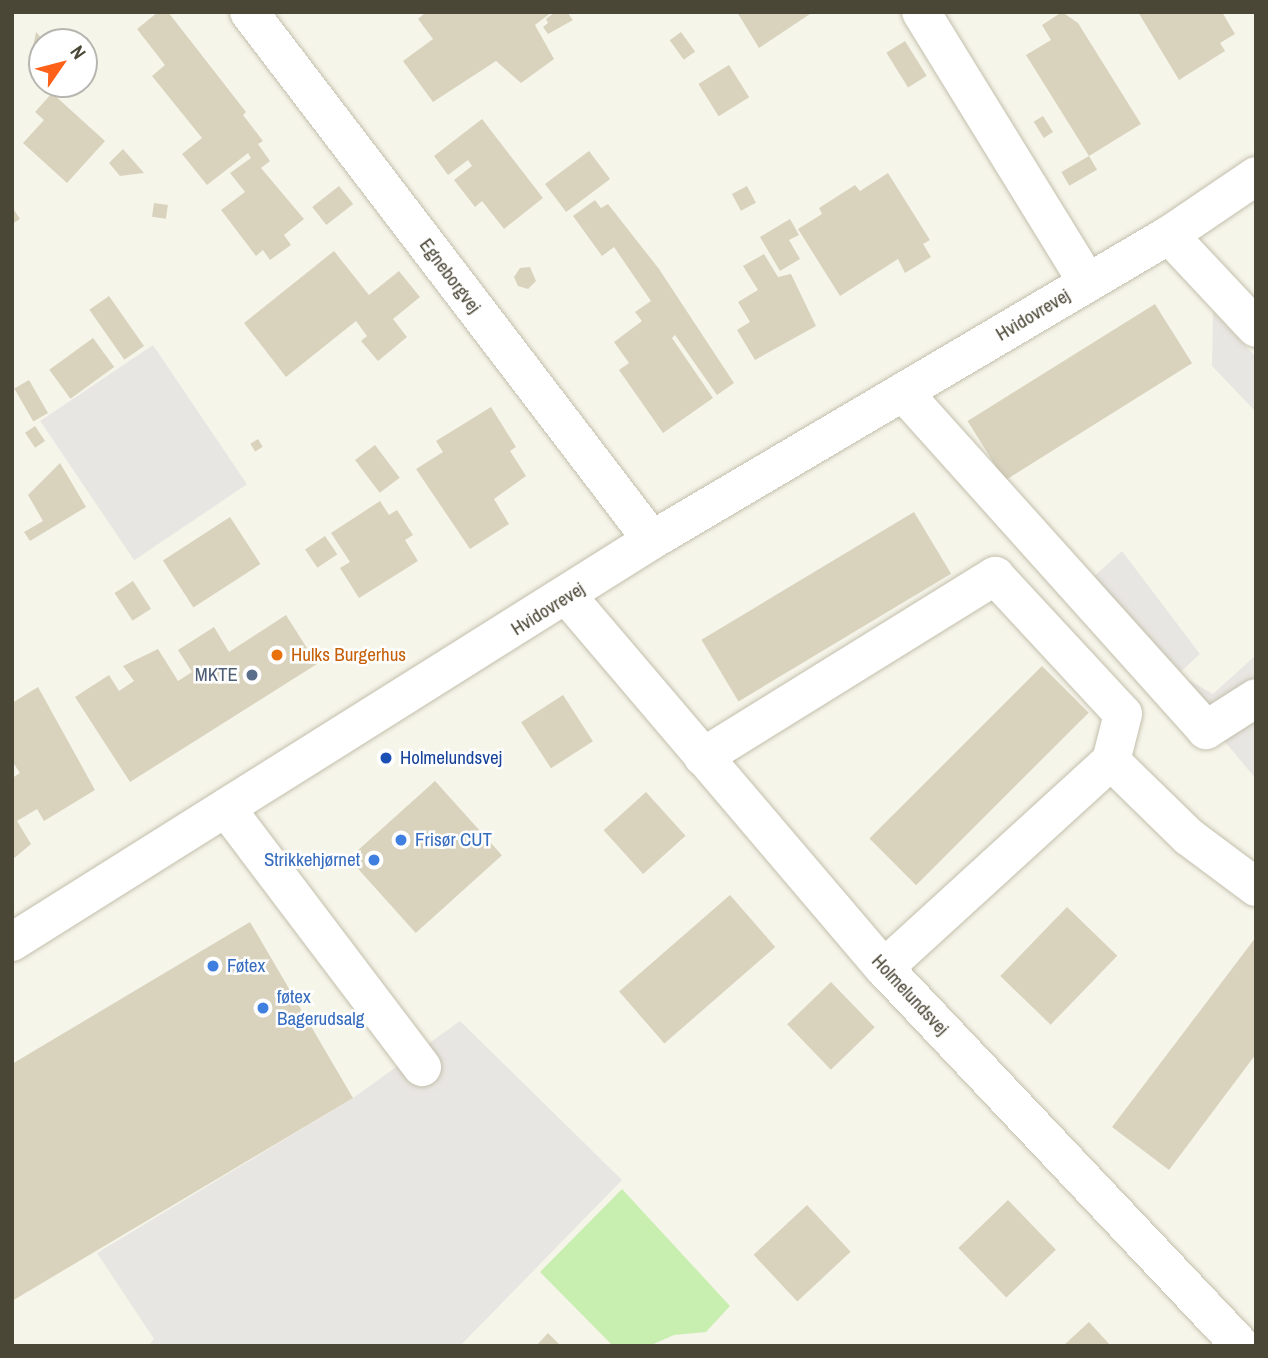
<!DOCTYPE html>
<html>
<head>
<meta charset="utf-8">
<style>
	body { margin:0 }
	#map { position:relative; width:1268px; height:1358px; overflow:hidden; background:#f6f5ea; font-family:"Archivo Narrow",sans-serif }
	div>[style] { position:absolute }
	[style*='--x'] { left:calc(var(--x)*1px); top:calc(var(--y)*1px); width:calc(var(--w)*1px); rotate:calc(var(--a)*1deg) }
	.green>* { inset:0; background:#c8eeb0 }
	.parking>* { inset:0; background:#e8e6e2; transform-origin:0 0 }
	.building>* { inset:0; background:#d9d3be; transform-origin:0 0 }
	.roads { filter:drop-shadow(0 0 2px #c3bfac) drop-shadow(0 0 2px #c3bfac) }
	.minor>* { height:38px; margin:-19px; padding:0 19px; transform-origin:19px; border-radius:19px; background:#fff }
	.dots>* { width:19px; height:19px; translate:-50% -50%; box-sizing:border-box; border:4px solid #fff; border-radius:50% }
	span { translate:-50% -50%; white-space:nowrap; text-align:center; line-height:1.15; -webkit-text-stroke:5px #fff; paint-order:stroke }
	.street-label { font-size:19px; color:#4b4737 }
	.food-label { font-size:19px; color:#c56008 }
	.left { translate:0 -50%; text-align:left }
	.service-label { font-size:19px; color:#4e5e75 }
	.right { translate:-100% -50%; text-align:right }
	.transit-label { font-size:19px; color:#164399 }
	.shop-label { font-size:19px; color:#366cbe }
	.frame { position:absolute; inset:0; border:14px solid #4b4737; pointer-events:none }
	.north { position:absolute; left:28px; top:28px; width:70px; height:70px; box-sizing:border-box; background:#fff; border:2px solid #b7b5af; border-radius:50%; rotate:55deg; font-size:19px; font-weight:700; line-height:28px; text-align:center; color:#4b4737 }
	.north::after { content:''; display:block; margin:auto; width:24px; height:32px; background:#ff6118; clip-path:polygon(50% 0,100% 100%,50% 72%,0 100%) }
</style>
</head>
<body>
<div id="map">
	<div class="green">
		<i style="clip-path:polygon(622px 1189px,730px 1306px,706px 1332px,674px 1335px,649px 1346px,613px 1346px,540px 1272px)"></i>
	</div>
	<div class="parking">
		<i style="clip-path:polygon(1213px 312px,1256px 357px,1256px 412px,1212px 366px)"></i>
		<i style="left:153px;top:345px;width:168px;height:136px;rotate:56deg"></i>
		<i style="clip-path:polygon(1122px 551px,1200px 654px,1178px 674px,1213px 694px,1256px 655px,1256px 779px,1090px 580px)"></i>
		<i style="clip-path:polygon(460px 1021px,622px 1180px,460px 1346px,148px 1346px,154px 1339px,97px 1253px,353px 1098px)"></i>
	</div>
	<div class="building">
		<i style="clip-path:polygon(158px 12px,168px 12px,246px 112px,243px 115px,263px 141px,258px 144px,270px 161px,261px 168px,304px 219px,284px 235px,291px 245px,270px 260px,263px 250px,256px 256px,221px 210px,245px 192px,230px 173px,251px 158px,248px 153px,207px 185px,182px 154px,202px 138px,152px 76px,165px 65px,137px 29px)"></i>
		<i style="clip-path:polygon(426px 12px,552px 12px,535px 25px,554px 59px,521px 83px,496px 61px,433px 102px,403px 61px,433px 39px,418px 19px)"></i>
		<i style="clip-path:polygon(555px 12px,567px 12px,573px 20px,548px 34px,543px 27px,548px 23px,546px 19px)"></i>
		<i style="clip-path:polygon(737px 12px,813px 12px,759px 48px)"></i>
		<i style="clip-path:polygon(1062px 12px,1078px 23px,1141px 124px,1089px 156px,1026px 55px,1051px 40px,1042px 25px)"></i>
		<i style="clip-path:polygon(1138px 12px,1222px 12px,1235px 34px,1220px 43px,1225px 51px,1179px 80px)"></i>
		<i style="clip-path:polygon(36px 32px,45px 42px,42px 71px,32px 52px)"></i>
		<i style="left:681px;top:32px;width:24px;height:14px;rotate:54deg"></i>
		<i style="left:905px;top:41px;width:41px;height:22px;rotate:58deg"></i>
		<i style="left:729px;top:65px;width:38px;height:36px;rotate:58deg"></i>
		<i style="clip-path:polygon(52px 84px,79px 84px,62px 97px)"></i>
		<i style="clip-path:polygon(52px 93px,105px 141px,67px 183px,23px 143px,44px 120px,35px 112px)"></i>
		<i style="left:1043px;top:116px;width:19px;height:11px;rotate:58deg"></i>
		<i style="clip-path:polygon(482px 119px,543px 198px,504px 229px,482px 201px,475px 207px,454px 180px,472px 166px,468px 160px,448px 175px,434px 156px)"></i>
		<i style="clip-path:polygon(123px 149px,144px 173px,120px 176px,109px 163px)"></i>
		<i style="left:589px;top:151px;width:35px;height:55px;rotate:53deg"></i>
		<i style="left:1089px;top:156px;width:16px;height:32px;rotate:60deg"></i>
		<i style="clip-path:polygon(888px 173px,930px 240px,923px 244px,931px 257px,905px 273px,898px 259px,840px 296px,798px 229px,822px 214px,819px 208px,855px 185px,860px 191px)"></i>
		<i style="left:339px;top:186px;width:23px;height:34px;rotate:52deg"></i>
		<i style="left:747px;top:186px;width:19px;height:17px;rotate:62deg"></i>
		<i style="clip-path:polygon(595px 200px,601px 208px,608px 204px,659px 269px,734px 383px,717px 395px,675px 335px,672px 338px,713px 398px,663px 433px,619px 370px,629px 363px,614px 342px,642px 321px,635px 312px,651px 301px,614px 247px,602px 256px,573px 216px)"></i>
		<i style="left:154px;top:203px;width:14px;height:14px;rotate:8deg"></i>
		<i style="clip-path:polygon(12px 207px,20px 219px,12px 224px)"></i>
		<i style="clip-path:polygon(790px 219px,799px 235px,789px 240px,800px 259px,780px 271px,760px 237px)"></i>
		<i style="clip-path:polygon(334px 251px,369px 295px,399px 271px,420px 297px,393px 319px,407px 337px,378px 361px,361px 341px,367px 336px,356px 321px,286px 377px,244px 323px)"></i>
		<i style="clip-path:polygon(764px 254px,778px 277px,791px 274px,816px 326px,755px 360px,737px 330px,750px 322px,738px 302px,758px 290px,743px 266px)"></i>
		<i style="clip-path:polygon(530px 267px,536px 281px,528px 289px,518px 286px,514px 277px,520px 268px)"></i>
		<i style="left:109px;top:296px;width:61px;height:24px;rotate:55deg"></i>
		<i style="left:1155px;top:304px;width:70px;height:221px;rotate:58deg"></i>
		<i style="left:93px;top:338px;width:36px;height:54px;rotate:54deg"></i>
		<i style="left:29px;top:380px;width:38px;height:17px;rotate:60deg"></i>
		<i style="clip-path:polygon(491px 407px,516px 447px,510px 451px,526px 476px,494px 499px,509px 524px,470px 549px,416px 469px,443px 452px,436px 441px)"></i>
		<i style="left:35px;top:426px;width:18px;height:12px;rotate:56deg"></i>
		<i style="left:258px;top:439px;width:9px;height:9px;rotate:58deg"></i>
		<i style="left:375px;top:445px;width:41px;height:25px;rotate:53deg"></i>
		<i style="clip-path:polygon(60px 463px,86px 507px,30px 541px,24px 532px,43px 521px,28px 495px)"></i>
		<i style="clip-path:polygon(380px 501px,389px 515px,397px 510px,413px 535px,405px 540px,418px 561px,359px 598px,340px 568px,350px 562px,331px 533px)"></i>
		<i style="left:914px;top:512px;width:72px;height:248px;rotate:59deg"></i>
		<i style="left:230px;top:517px;width:56px;height:80px;rotate:57deg"></i>
		<i style="left:325px;top:536px;width:22px;height:24px;rotate:56deg"></i>
		<i style="left:133px;top:581px;width:33px;height:22px;rotate:57deg"></i>
		<i style="clip-path:polygon(286px 615px,317px 664px,130px 782px,75px 697px,109px 675px,119px 691px,134px 681px,123px 666px,158px 649px,178px 681px,192px 672px,178px 650px,214px 627px,229px 652px)"></i>
		<i style="left:1042px;top:666px;width:66px;height:244px;rotate:45deg"></i>
		<i style="clip-path:polygon(38px 687px,95px 790px,44px 821px,37px 809px,17px 821px,31px 844px,12px 860px,12px 778px,20px 773px,12px 761px,12px 703px)"></i>
		<i style="left:563px;top:695px;width:55px;height:50px;rotate:57deg"></i>
		<i style="left:435px;top:781px;width:100px;height:116px;rotate:48deg"></i>
		<i style="left:646px;top:792px;width:59px;height:57px;rotate:48deg"></i>
		<i style="left:730px;top:895px;width:69px;height:147px;rotate:49deg"></i>
		<i style="left:1067px;top:907px;width:70px;height:96px;rotate:44deg"></i>
		<i style="clip-path:polygon(250px 922px,353px 1098px,12px 1301px,12px 1064px)"></i>
		<i style="clip-path:polygon(1256px 937px,1256px 1054px,1169px 1170px,1112px 1127px)"></i>
		<i style="left:831px;top:982px;width:63px;height:61px;rotate:46deg"></i>
		<i style="left:1008px;top:1200px;width:69px;height:69px;rotate:46deg"></i>
		<i style="left:807px;top:1205px;width:64px;height:73px;rotate:47deg"></i>
		<i style="clip-path:polygon(1089px 1322px,1111px 1346px,1063px 1346px)"></i>
		<i style="clip-path:polygon(548px 1333px,561px 1346px,536px 1346px)"></i>
	</div>
	<div class="roads">
		<div class="minor">
			<i style="--x:249;--y:12;--w:664;--a:52.65"></i>
			<i style="--x:921;--y:12;--w:318;--a:58.4"></i>
			<i style="--x:1169;--y:235;--w:127;--a:46.9"></i>
			<i style="--x:903;--y:392;--w:454;--a:48.1"></i>
			<i style="--x:1206;--y:730;--w:59;--a:-32.6"></i>
			<i style="--x:568;--y:597;--w:487;--a:49.6"></i>
			<i style="--x:884;--y:968;--w:520;--a:46.64"></i>
			<i style="--x:703;--y:757;--w:344;--a:-31.8"></i>
			<i style="--x:995;--y:576;--w:188;--a:47.2"></i>
			<i style="--x:1123;--y:714;--w:49;--a:104.3"></i>
			<i style="--x:226;--y:808;--w:325;--a:52.9"></i>
			<i style="--x:12;--y:942;--w:756;--a:-32.13"></i>
			<i style="--x:652;--y:540;--w:600;--a:-30.54"></i>
			<i style="--x:1169;--y:235;--w:105;--a:-34.1"></i>
			<i style="--x:884;--y:968;--w:307;--a:-42.4"></i>
			<i style="--x:1111;--y:761;--w:109;--a:44.3"></i>
			<i style="--x:1189;--y:837;--w:84;--a:36.7"></i>
		</div>
	</div>
	<div class="dots">
		<i style="left:277px;top:655px;background:#e8710a"></i>
		<i style="left:252px;top:675px;background:#5c6f8a"></i>
		<i style="left:386px;top:758px;background:#1a4fb4"></i>
		<i style="left:401px;top:840px;background:#3f7fe0"></i>
		<i style="left:374px;top:860px;background:#3f7fe0"></i>
		<i style="left:213px;top:966px;background:#3f7fe0"></i>
		<i style="left:263px;top:1008px;background:#3f7fe0"></i>
	</div>
	<div class="street-label">
		<span style="left:450px;top:276px;rotate:53deg">Egneborgvej</span>
		<span style="left:1033px;top:315px;rotate:-31deg">Hvidovrevej</span>
		<span style="left:548px;top:609px;rotate:-32deg">Hvidovrevej</span>
		<span style="left:910px;top:995px;rotate:47deg">Holmelundsvej</span>
	</div>
	<div class="food-label">
		<span class="left" style="left:291px;top:655px">Hulks Burgerhus</span>
	</div>
	<div class="service-label">
		<span class="right" style="left:238px;top:675px">MKTE</span>
	</div>
	<div class="transit-label">
		<span class="left" style="left:400px;top:758px">Holmelundsvej</span>
	</div>
	<div class="shop-label">
		<span class="left" style="left:415px;top:840px">Frisør CUT</span>
		<span class="right" style="left:360px;top:860px">Strikkehjørnet</span>
		<span class="left" style="left:227px;top:966px">Føtex</span>
		<span class="left" style="left:277px;top:1008px">føtex<br>Bagerudsalg</span>
	</div>
	<div class="frame"></div>
	<div class="north">N</div>
</div>
</body>
</html>
